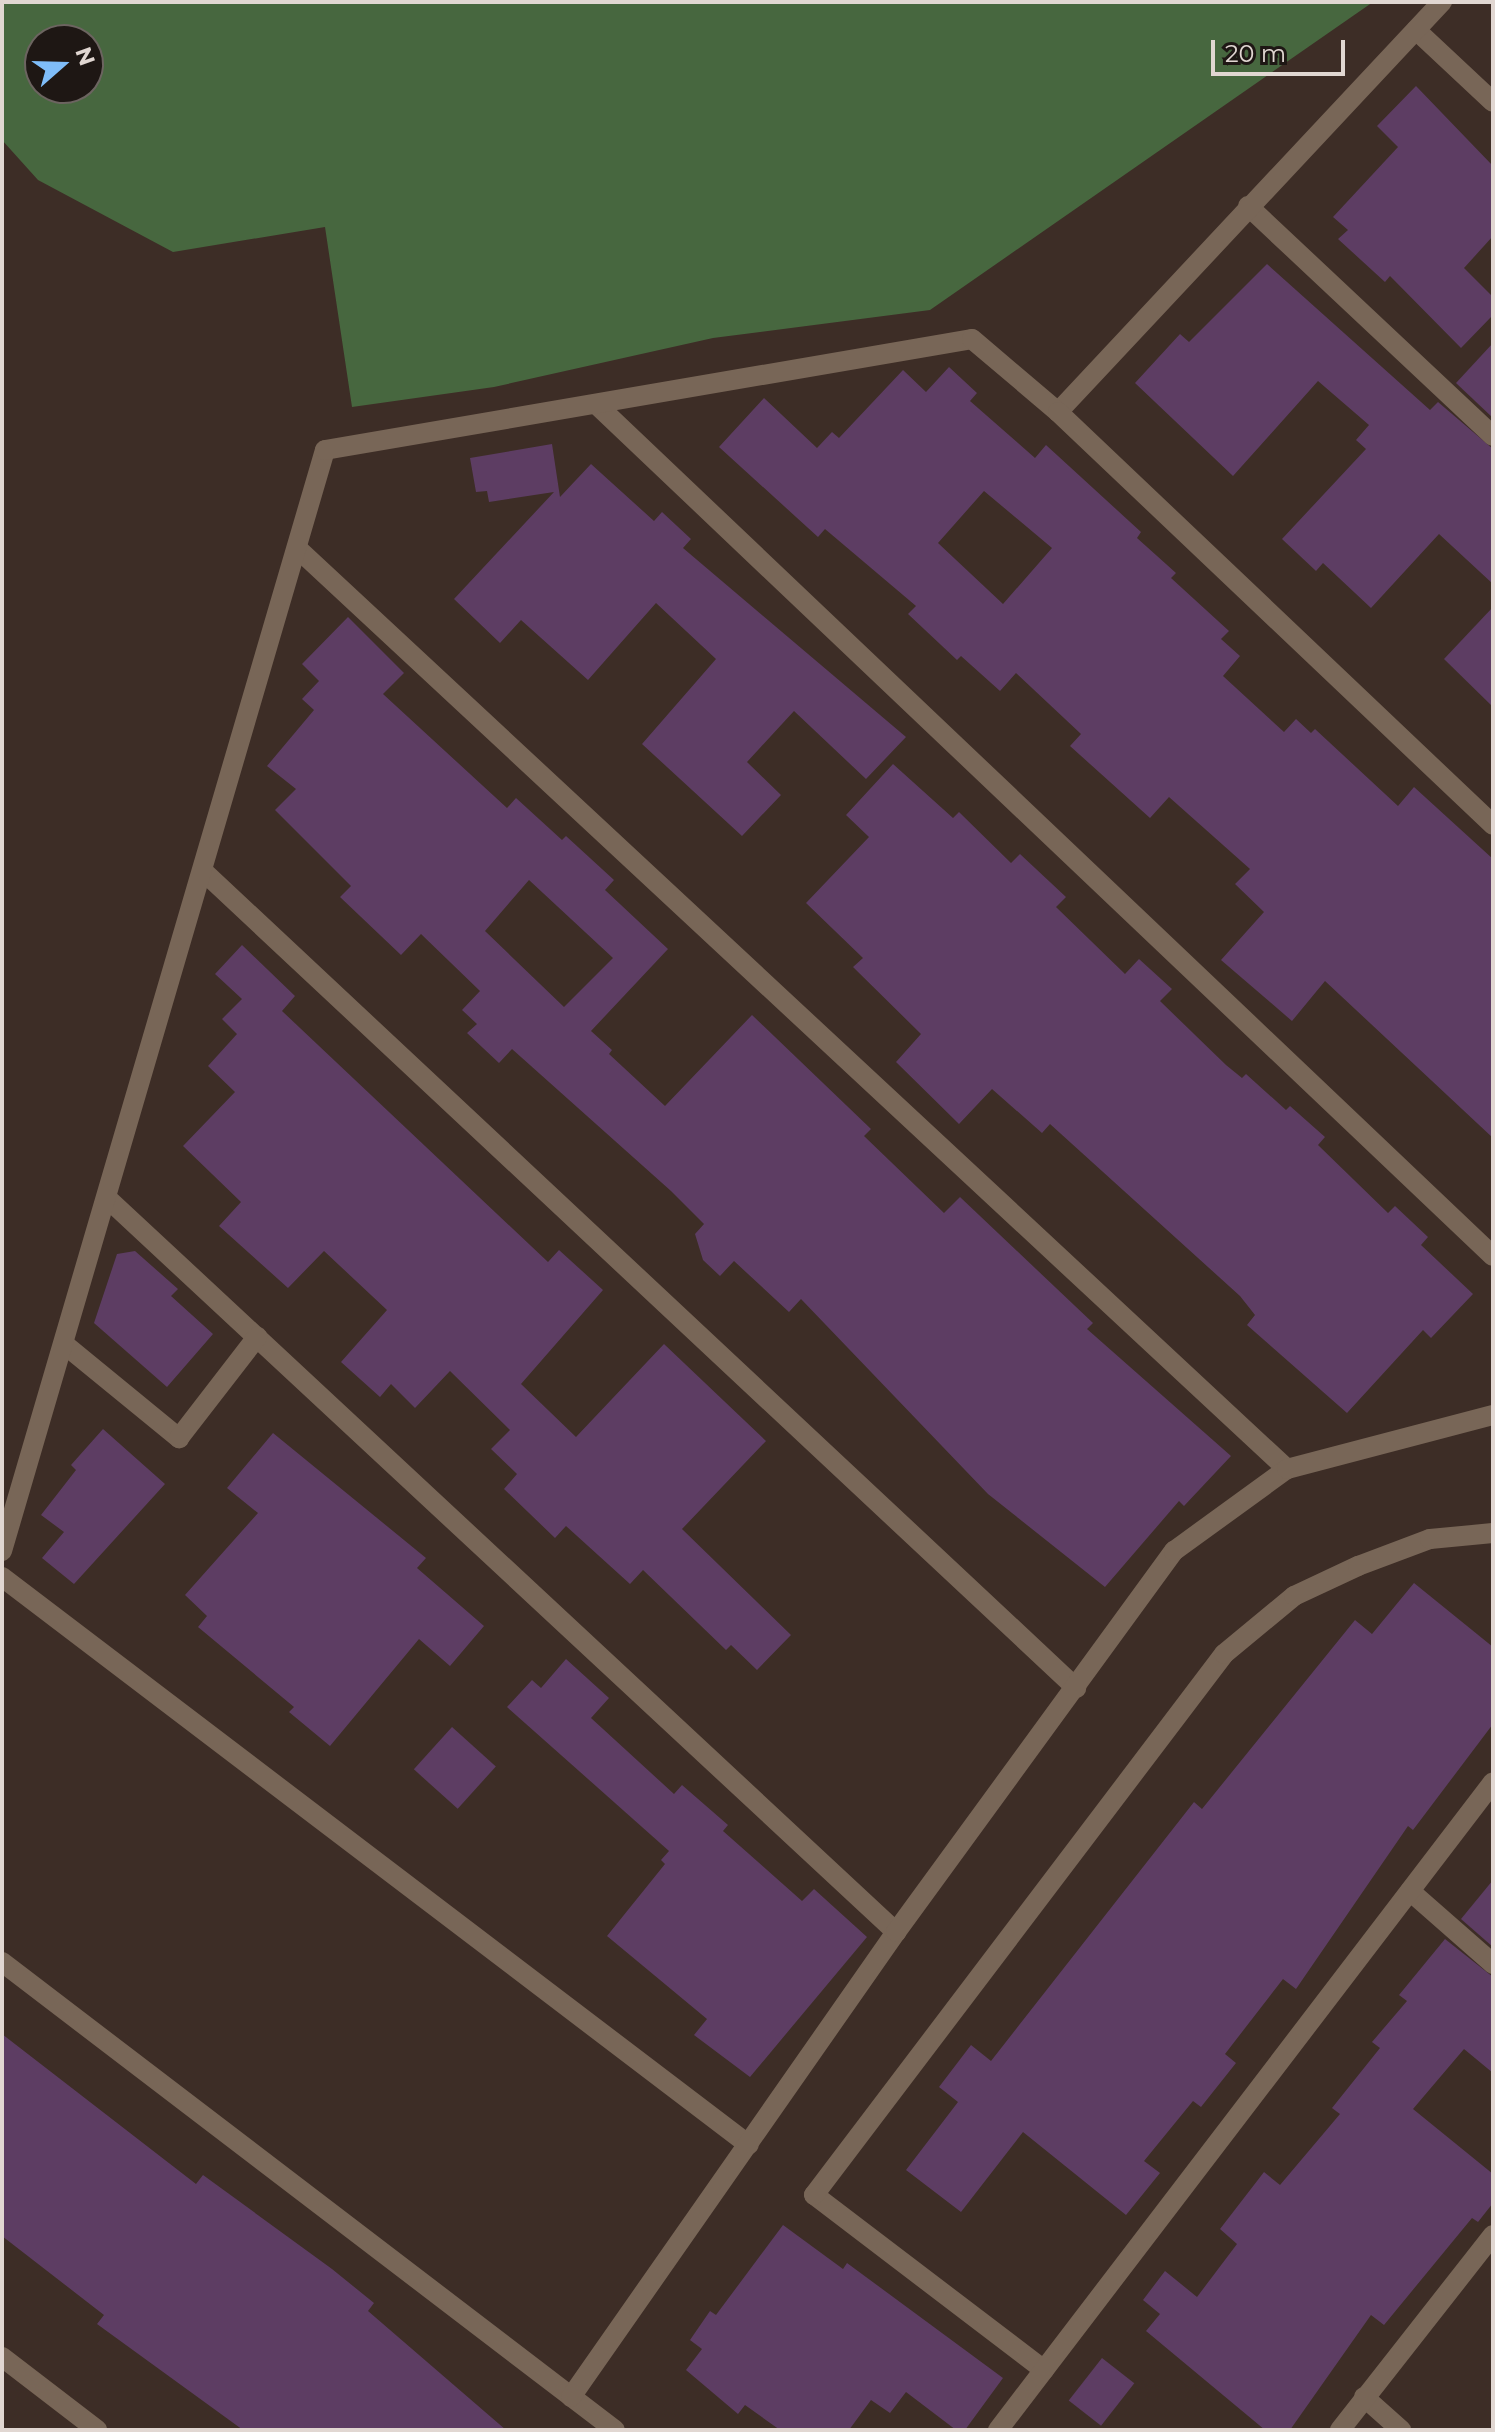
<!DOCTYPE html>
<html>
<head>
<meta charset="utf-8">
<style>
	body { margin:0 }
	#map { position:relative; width:1495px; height:2432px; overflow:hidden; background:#3d2d26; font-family:Montserrat,sans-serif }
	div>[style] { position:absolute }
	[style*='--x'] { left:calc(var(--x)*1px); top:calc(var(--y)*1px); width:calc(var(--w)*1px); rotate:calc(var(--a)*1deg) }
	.forest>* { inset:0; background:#47673f }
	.building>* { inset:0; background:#5d3d63; transform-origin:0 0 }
	.minor>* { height:20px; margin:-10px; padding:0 10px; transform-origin:10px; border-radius:10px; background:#786657 }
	span { translate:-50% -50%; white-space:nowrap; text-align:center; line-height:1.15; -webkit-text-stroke:6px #1e1714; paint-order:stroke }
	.frame { position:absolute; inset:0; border:4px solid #e1d7d2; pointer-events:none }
	.north { position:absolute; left:24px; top:24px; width:80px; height:80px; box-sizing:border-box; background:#1e1714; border:2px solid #6c6460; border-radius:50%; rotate:70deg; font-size:22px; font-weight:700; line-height:32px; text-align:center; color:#e1d7d2 }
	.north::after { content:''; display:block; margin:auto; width:28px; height:36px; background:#7fbdf9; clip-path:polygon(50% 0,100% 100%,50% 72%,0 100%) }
	.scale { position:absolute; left:1211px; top:40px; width:134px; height:36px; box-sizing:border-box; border:4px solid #e1d7d2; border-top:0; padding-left:10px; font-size:24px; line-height:28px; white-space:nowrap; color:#e1d7d2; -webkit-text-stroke:6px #1e1714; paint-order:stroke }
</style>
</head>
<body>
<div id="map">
	<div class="forest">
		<i style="clip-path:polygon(evenodd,2px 2px,1373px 2px,930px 310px,713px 338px,494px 387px,352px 407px,325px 227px,173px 252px,38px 180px,2px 140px,2px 2px,40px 40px,88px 40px,88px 88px,40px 88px,40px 40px)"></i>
	</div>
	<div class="building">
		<i style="clip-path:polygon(1416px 86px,1493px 166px,1493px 236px,1464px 268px,1493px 297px,1493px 315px,1461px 348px,1390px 276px,1385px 282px,1338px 239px,1348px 230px,1333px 217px,1398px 147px,1377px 126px)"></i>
		<i style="clip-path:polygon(1267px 264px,1430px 410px,1438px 402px,1493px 449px,1493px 584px,1439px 534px,1371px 608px,1323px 563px,1316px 571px,1282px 539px,1366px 449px,1356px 440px,1369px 425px,1318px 381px,1233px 476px,1135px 383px,1180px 334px,1189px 342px)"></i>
		<i style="clip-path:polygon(1493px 343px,1493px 418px,1456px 383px)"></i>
		<i style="clip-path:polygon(evenodd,949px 367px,977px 393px,970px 401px,1035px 458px,1046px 445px,1141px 532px,1137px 538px,1176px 573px,1171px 578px,1229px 631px,1221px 639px,1240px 656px,1223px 676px,1284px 732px,1296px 719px,1311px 733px,1315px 729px,1398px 806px,1414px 787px,1493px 859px,1493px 1138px,1325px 981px,1292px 1021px,1221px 960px,1264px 912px,1235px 884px,1250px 869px,1169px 797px,1150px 818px,1070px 746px,1081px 734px,1016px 673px,1000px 691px,961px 656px,957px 660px,908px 614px,916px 606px,825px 529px,818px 537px,719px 447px,764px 398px,817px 448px,832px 432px,839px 438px,903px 370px,926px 392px,949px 367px,984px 491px,1052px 548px,1003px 604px,938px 543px,984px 491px)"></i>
		<i style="clip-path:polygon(552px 444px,560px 497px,591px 464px,654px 521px,662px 512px,691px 539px,683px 548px,906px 737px,866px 779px,794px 711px,747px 762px,781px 795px,742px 836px,642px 744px,716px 659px,656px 603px,588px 680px,521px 620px,500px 643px,454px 599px,554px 492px,489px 502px,487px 491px,476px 492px,470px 458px)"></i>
		<i style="clip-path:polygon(1493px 607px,1493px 707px,1444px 659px)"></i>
		<i style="clip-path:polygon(evenodd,348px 617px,404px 673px,383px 694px,507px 808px,516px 798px,562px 840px,566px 836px,614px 880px,605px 890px,668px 949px,591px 1031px,612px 1050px,609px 1054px,665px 1106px,752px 1015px,871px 1129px,864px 1136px,944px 1213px,960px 1197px,1093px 1323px,1087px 1329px,1231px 1456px,1184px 1506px,1179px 1501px,1105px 1587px,988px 1494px,801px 1299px,789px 1312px,734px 1261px,720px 1276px,703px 1260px,695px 1234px,704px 1224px,671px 1191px,512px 1049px,499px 1063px,467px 1033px,477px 1024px,462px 1010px,480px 991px,421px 934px,401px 955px,340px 897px,351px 886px,275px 810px,296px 789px,267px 766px,314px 710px,302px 699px,319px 681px,302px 664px,348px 617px,529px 880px,613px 958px,564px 1007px,485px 931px,529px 880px)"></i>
		<i style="clip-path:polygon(893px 764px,953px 818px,959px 812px,1011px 863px,1020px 854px,1066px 897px,1056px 907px,1125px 974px,1139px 959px,1172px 989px,1160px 1001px,1226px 1065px,1242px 1078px,1246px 1074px,1286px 1110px,1290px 1106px,1325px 1137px,1318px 1145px,1388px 1213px,1395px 1206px,1428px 1237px,1421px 1245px,1473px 1294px,1431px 1338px,1423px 1330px,1347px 1413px,1247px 1325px,1255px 1315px,1240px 1296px,1050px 1124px,1042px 1133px,992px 1089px,959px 1124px,896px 1062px,921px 1034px,853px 967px,863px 958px,806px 903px,869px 837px,846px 815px)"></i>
		<i style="clip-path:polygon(242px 945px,295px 996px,282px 1011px,548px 1262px,559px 1250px,603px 1290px,521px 1384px,576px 1437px,664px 1344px,766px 1441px,682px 1529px,791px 1635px,757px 1670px,731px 1645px,726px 1650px,643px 1570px,630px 1584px,566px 1526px,555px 1538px,504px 1489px,517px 1474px,491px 1449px,510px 1430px,450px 1371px,415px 1408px,391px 1384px,380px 1397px,341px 1362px,387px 1310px,324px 1251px,288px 1288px,219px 1226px,241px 1202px,183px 1146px,235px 1092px,208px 1066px,237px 1034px,222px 1019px,242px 999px,215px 974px)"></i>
		<i style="clip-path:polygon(135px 1251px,178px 1289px,171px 1296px,213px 1334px,167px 1387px,94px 1323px,117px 1254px)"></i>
		<i style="clip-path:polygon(103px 1429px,165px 1484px,74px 1584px,42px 1558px,64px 1532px,41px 1515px,76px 1470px,71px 1465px)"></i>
		<i style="clip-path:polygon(273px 1433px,426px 1558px,417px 1568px,484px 1626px,450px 1666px,419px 1639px,330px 1746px,289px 1712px,294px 1707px,198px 1627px,207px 1616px,185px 1595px,258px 1513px,227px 1488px)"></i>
		<i style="clip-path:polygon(1414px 1583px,1493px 1647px,1493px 1724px,1413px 1830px,1408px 1826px,1296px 1989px,1283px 1979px,1225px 2054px,1236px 2063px,1201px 2107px,1193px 2101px,1144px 2161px,1160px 2173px,1126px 2215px,1023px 2132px,961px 2212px,906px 2170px,958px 2102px,939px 2087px,971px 2045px,991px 2061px,1194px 1802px,1202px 1809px,1355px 1620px,1372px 1634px)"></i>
		<i style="clip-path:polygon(566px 1659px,609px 1698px,591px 1718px,674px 1794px,682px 1785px,728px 1825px,723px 1831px,802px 1901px,814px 1889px,867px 1937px,750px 2077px,694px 2035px,707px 2019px,607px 1936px,665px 1864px,661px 1860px,669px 1851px,507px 1707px,532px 1680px,541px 1688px)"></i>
		<i style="left:452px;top:1727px;width:59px;height:57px;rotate:42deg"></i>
		<i style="clip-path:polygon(1493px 1880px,1493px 1947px,1461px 1919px)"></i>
		<i style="clip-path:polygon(1445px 1939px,1493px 1977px,1493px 2073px,1464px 2049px,1413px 2109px,1493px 2174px,1493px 2203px,1478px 2222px,1472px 2218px,1384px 2325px,1371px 2315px,1290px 2430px,1265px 2430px,1146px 2331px,1160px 2314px,1143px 2300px,1165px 2271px,1197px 2297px,1237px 2244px,1220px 2229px,1264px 2172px,1280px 2185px,1340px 2114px,1332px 2108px,1380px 2048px,1372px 2042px,1407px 2001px,1399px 1995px)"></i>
		<i style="clip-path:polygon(2px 2034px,196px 2184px,203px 2175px,332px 2269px,374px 2303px,368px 2311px,506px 2430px,243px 2430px,97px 2324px,104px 2315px,2px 2236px)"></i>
		<i style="clip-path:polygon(783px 2225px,843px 2269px,847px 2263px,1003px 2378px,965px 2430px,956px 2430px,906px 2392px,890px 2413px,871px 2400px,849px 2430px,780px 2430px,745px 2405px,738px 2414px,686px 2370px,702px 2349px,690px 2340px,710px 2311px,716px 2315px)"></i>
		<i style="left:1102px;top:2358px;width:41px;height:54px;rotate:38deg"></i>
	</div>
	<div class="minor">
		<i style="--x:1416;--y:30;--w:105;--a:43.1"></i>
		<i style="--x:1248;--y:206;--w:336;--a:43.2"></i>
		<i style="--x:596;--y:404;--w:1237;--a:43.53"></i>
		<i style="--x:1058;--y:412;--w:562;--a:-46.88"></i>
		<i style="--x:298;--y:549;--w:1351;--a:42.93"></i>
		<i style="--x:203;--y:871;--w:1196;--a:43.1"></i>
		<i style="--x:107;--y:1198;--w:1078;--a:42.93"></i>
		<i style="--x:64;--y:1344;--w:149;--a:39.3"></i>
		<i style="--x:179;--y:1438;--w:128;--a:-52.3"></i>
		<i style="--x:2;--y:1551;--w:1147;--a:-73.65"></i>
		<i style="--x:325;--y:450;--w:656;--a:-9.73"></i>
		<i style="--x:972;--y:339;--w:113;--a:40.3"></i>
		<i style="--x:1058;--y:412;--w:600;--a:43.51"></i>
		<i style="--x:2;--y:1577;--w:938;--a:37.25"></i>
		<i style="--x:1410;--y:1891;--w:111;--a:41.3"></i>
		<i style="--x:2;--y:1962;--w:771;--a:37.36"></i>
		<i style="--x:2;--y:2357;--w:120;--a:37.5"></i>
		<i style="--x:1044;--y:2370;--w:289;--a:-142.7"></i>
		<i style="--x:814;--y:2195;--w:679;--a:-52.84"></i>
		<i style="--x:1224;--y:1654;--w:91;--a:-39.6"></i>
		<i style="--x:1294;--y:1596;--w:71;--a:-25.1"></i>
		<i style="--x:1358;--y:1566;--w:77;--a:-20.6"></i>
		<i style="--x:1430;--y:1539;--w:63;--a:-5.4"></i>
		<i style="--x:571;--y:2397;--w:567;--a:-55.05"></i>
		<i style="--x:896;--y:1932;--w:472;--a:-53.9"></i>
		<i style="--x:1174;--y:1551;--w:140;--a:-36"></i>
		<i style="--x:1287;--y:1469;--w:213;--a:-14.7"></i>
		<i style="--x:1364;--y:2397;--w:50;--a:41.7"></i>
		<i style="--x:998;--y:2430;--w:815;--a:-52.62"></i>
		<i style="--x:1340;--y:2430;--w:248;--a:-51.9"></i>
	</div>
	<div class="frame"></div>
	<div class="north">N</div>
	<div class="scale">20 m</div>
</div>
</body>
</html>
